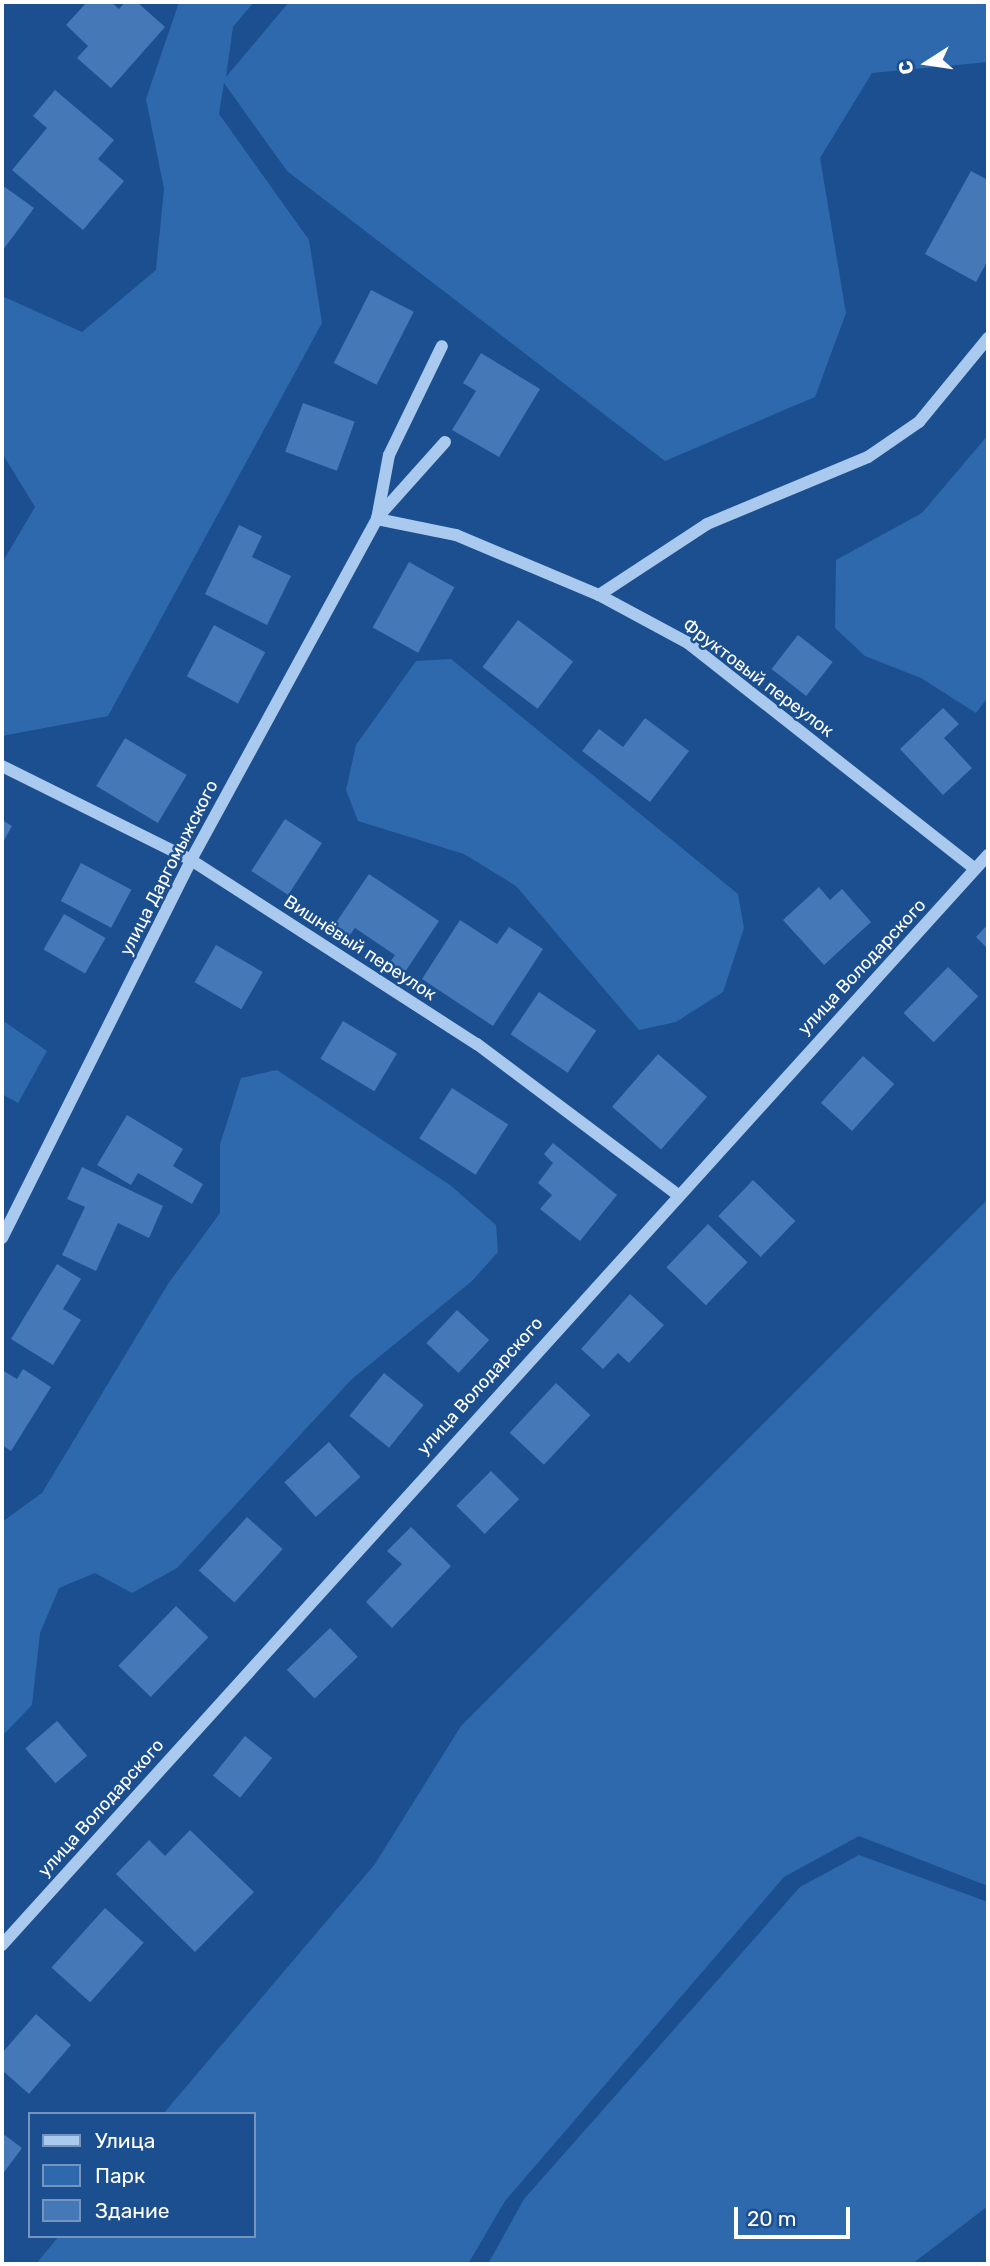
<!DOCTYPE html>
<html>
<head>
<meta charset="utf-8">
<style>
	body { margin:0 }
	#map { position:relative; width:990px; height:2266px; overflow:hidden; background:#1b4f8f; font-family:Rubik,sans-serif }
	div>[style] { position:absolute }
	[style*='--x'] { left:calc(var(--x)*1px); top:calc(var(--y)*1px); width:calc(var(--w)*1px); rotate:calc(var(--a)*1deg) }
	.green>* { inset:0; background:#2e69ad }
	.building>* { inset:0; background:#4478b7; transform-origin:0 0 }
	.minor>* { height:12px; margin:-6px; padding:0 6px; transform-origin:6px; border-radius:6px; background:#a9c9ee }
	span { translate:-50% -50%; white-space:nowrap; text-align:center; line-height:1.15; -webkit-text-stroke:5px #1b4f8f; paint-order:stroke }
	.street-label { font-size:18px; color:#fff }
	.frame { position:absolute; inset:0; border:4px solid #fff; pointer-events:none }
	.legend { position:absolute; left:28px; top:2112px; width:228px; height:126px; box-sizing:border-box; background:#1b4f8f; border:2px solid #7695bc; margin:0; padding:9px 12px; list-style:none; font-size:21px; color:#fff }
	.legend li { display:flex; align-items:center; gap:14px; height:35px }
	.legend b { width:35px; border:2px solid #7695bc }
	.north { position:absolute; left:892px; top:28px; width:70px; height:70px; -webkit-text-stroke:5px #1b4f8f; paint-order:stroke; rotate:258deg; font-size:19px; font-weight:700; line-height:28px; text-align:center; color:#fff }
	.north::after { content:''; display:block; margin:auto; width:24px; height:32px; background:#fff; clip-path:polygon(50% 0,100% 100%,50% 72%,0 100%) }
	.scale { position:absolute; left:734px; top:2207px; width:116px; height:32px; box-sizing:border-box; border:4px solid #fff; border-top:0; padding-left:9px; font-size:21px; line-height:24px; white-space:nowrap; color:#fff; -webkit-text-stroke:5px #1b4f8f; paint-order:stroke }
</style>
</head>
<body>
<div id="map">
	<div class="green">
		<i style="clip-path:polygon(179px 2px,254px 2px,233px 27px,226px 77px,289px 2px,988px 2px,988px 62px,872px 73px,820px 158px,846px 313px,815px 397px,665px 461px,287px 171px,224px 83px,219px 114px,309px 240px,322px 323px,108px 716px,2px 736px,2px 563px,35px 507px,2px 453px,2px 296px,82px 332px,156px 270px,164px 189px,146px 99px)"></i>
		<i style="clip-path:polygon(988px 435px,988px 697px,976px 713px,921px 678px,865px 656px,835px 628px,836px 560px,922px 513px)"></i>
		<i style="clip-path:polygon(451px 659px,738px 894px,744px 928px,723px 992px,676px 1022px,639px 1030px,516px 886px,464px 854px,358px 821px,346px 790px,356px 745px,416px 661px)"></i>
		<i style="clip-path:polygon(2px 1020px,47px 1051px,18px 1103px,2px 1094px)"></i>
		<i style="clip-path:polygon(277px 1070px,450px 1185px,496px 1225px,498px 1252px,472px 1281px,352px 1379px,177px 1568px,132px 1593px,95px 1573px,59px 1588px,40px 1633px,32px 1705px,2px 1736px,2px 1522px,42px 1493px,168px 1284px,220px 1213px,220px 1144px,241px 1078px)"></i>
		<i style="clip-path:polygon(988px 1199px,988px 1886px,859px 1836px,784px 1877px,505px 2201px,468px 2264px,36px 2264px,59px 2236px,254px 2236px,254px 2114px,163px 2114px,375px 1864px,461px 1726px)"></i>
		<i style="clip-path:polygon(859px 1855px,988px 1902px,988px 2206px,912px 2264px,488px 2264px,524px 2199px,800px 1887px)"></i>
	</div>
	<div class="building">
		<i style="clip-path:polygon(87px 2px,111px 2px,119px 9px,125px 2px,137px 2px,165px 27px,111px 88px,77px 58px,88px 46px,66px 25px)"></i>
		<i style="clip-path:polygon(55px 90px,114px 140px,98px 159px,124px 181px,83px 230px,12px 170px,47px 128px,33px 116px)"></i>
		<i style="clip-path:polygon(971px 171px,988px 180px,988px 260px,976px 282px,925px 254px)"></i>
		<i style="clip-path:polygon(2px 185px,34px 208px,3px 250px,2px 249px)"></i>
		<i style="left:371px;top:290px;width:48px;height:82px;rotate:27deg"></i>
		<i style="clip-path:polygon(481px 353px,540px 389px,499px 457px,452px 430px,476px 391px,463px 383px)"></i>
		<i style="left:303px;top:403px;width:55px;height:52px;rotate:20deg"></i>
		<i style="clip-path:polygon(239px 525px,262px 536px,252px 557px,291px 576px,267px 625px,205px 594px)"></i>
		<i style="left:409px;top:562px;width:52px;height:75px;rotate:29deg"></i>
		<i style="left:518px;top:620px;width:69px;height:59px;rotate:37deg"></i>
		<i style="left:214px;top:625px;width:58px;height:58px;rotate:28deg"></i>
		<i style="left:798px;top:635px;width:44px;height:43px;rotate:38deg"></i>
		<i style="clip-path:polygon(943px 708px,959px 724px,944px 738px,972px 768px,943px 795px,900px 749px)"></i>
		<i style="clip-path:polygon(645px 718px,689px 751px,650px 802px,582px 751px,599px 729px,623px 747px)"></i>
		<i style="left:125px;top:738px;width:72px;height:56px;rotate:31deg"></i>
		<i style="left:285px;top:819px;width:44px;height:62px;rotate:33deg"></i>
		<i style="clip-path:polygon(2px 820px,12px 826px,2px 844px)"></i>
		<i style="left:81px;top:863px;width:57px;height:43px;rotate:28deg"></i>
		<i style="clip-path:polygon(369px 874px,439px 921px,403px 975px,388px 965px,395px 955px,355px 928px,346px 940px,331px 930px)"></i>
		<i style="clip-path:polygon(819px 887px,830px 900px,842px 889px,871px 922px,824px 965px,783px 920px)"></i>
		<i style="left:64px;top:914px;width:48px;height:41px;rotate:30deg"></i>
		<i style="clip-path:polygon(460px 920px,497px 944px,509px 927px,543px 949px,493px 1026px,422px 979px)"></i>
		<i style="clip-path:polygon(988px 924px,988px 949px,976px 937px)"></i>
		<i style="left:216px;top:945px;width:54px;height:43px;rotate:30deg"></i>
		<i style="left:948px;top:967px;width:42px;height:64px;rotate:44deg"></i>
		<i style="left:539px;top:992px;width:69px;height:51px;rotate:34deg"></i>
		<i style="left:343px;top:1021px;width:63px;height:44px;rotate:31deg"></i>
		<i style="left:658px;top:1054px;width:65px;height:70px;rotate:41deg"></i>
		<i style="left:863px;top:1056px;width:42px;height:63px;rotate:42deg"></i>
		<i style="left:452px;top:1088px;width:67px;height:60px;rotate:33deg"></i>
		<i style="clip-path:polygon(127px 1115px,183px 1149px,173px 1166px,203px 1184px,192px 1204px,138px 1173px,131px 1185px,97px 1165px)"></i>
		<i style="clip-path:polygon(553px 1143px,617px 1195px,580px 1241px,540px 1209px,552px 1195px,538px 1183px,553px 1163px,544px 1154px)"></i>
		<i style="clip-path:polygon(82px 1167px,163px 1206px,149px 1238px,118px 1223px,96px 1271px,62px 1255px,85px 1207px,67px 1199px)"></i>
		<i style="left:753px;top:1180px;width:59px;height:50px;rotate:44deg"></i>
		<i style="left:708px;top:1224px;width:55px;height:60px;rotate:44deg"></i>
		<i style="clip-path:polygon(57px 1264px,81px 1279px,63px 1309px,81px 1320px,53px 1365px,11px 1339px)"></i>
		<i style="clip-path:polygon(630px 1294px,664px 1325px,629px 1363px,618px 1353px,603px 1369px,581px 1349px)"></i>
		<i style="left:457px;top:1310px;width:44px;height:45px;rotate:43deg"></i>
		<i style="clip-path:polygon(23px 1369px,51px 1387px,11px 1451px,2px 1445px,2px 1370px,17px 1379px)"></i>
		<i style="left:384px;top:1373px;width:51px;height:55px;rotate:39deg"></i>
		<i style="left:556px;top:1383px;width:47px;height:68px;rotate:43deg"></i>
		<i style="left:329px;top:1442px;width:47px;height:60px;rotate:48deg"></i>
		<i style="left:491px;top:1471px;width:40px;height:49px;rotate:45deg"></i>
		<i style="left:247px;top:1517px;width:48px;height:72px;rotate:42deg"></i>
		<i style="clip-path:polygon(411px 1527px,451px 1566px,392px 1628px,366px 1602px,402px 1564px,387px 1551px)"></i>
		<i style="left:176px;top:1606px;width:45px;height:83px;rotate:44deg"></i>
		<i style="left:330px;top:1628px;width:40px;height:60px;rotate:46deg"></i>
		<i style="left:57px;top:1721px;width:46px;height:42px;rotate:49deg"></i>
		<i style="left:245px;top:1736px;width:35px;height:51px;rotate:39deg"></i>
		<i style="clip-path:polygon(190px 1830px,254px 1892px,195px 1952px,116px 1874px,149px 1840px,165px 1856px)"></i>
		<i style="left:105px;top:1908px;width:52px;height:80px;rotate:42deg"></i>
		<i style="clip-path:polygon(36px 2014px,71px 2045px,29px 2094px,2px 2070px,2px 2053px)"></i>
		<i style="clip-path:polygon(2px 2133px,22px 2148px,2px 2175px)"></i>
	</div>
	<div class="minor">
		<i style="--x:377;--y:518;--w:102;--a:-48.2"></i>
		<i style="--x:377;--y:519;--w:81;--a:11.4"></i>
		<i style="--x:456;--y:535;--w:155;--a:22.8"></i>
		<i style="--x:599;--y:595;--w:101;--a:28.3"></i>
		<i style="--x:688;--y:643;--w:365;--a:38.2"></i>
		<i style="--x:599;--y:595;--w:129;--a:-33.3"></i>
		<i style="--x:707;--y:524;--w:174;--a:-22.6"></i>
		<i style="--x:868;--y:457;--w:62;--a:-34.5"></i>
		<i style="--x:919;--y:422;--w:109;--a:-50.6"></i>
		<i style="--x:2;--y:766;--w:211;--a:26.4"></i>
		<i style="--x:191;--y:860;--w:340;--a:32.8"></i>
		<i style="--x:477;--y:1044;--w:250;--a:36.9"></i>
		<i style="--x:2;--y:1238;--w:423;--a:-63.4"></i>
		<i style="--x:191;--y:860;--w:388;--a:-61.4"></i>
		<i style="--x:377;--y:519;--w:65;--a:-79.4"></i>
		<i style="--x:389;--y:455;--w:121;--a:-64.1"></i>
		<i style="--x:2;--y:1945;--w:1470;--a:-47.87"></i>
	</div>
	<div class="street-label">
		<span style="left:758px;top:678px;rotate:37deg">Фруктовый переулок</span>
		<span style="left:169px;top:868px;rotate:-63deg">улица Даргомыжского</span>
		<span style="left:360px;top:948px;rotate:33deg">Вишнёвый переулок</span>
		<span style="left:862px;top:967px;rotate:-47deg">улица Володарского</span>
		<span style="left:480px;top:1386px;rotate:-48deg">улица Володарского</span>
		<span style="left:101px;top:1808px;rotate:-48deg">улица Володарского</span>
	</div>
	<div class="frame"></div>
	<ul class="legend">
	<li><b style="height:9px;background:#a9c9ee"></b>Улица</li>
	<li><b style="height:19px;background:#2e69ad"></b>Парк</li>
	<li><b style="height:19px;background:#4478b7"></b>Здание</li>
	</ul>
	<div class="north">С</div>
	<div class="scale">20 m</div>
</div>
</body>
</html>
